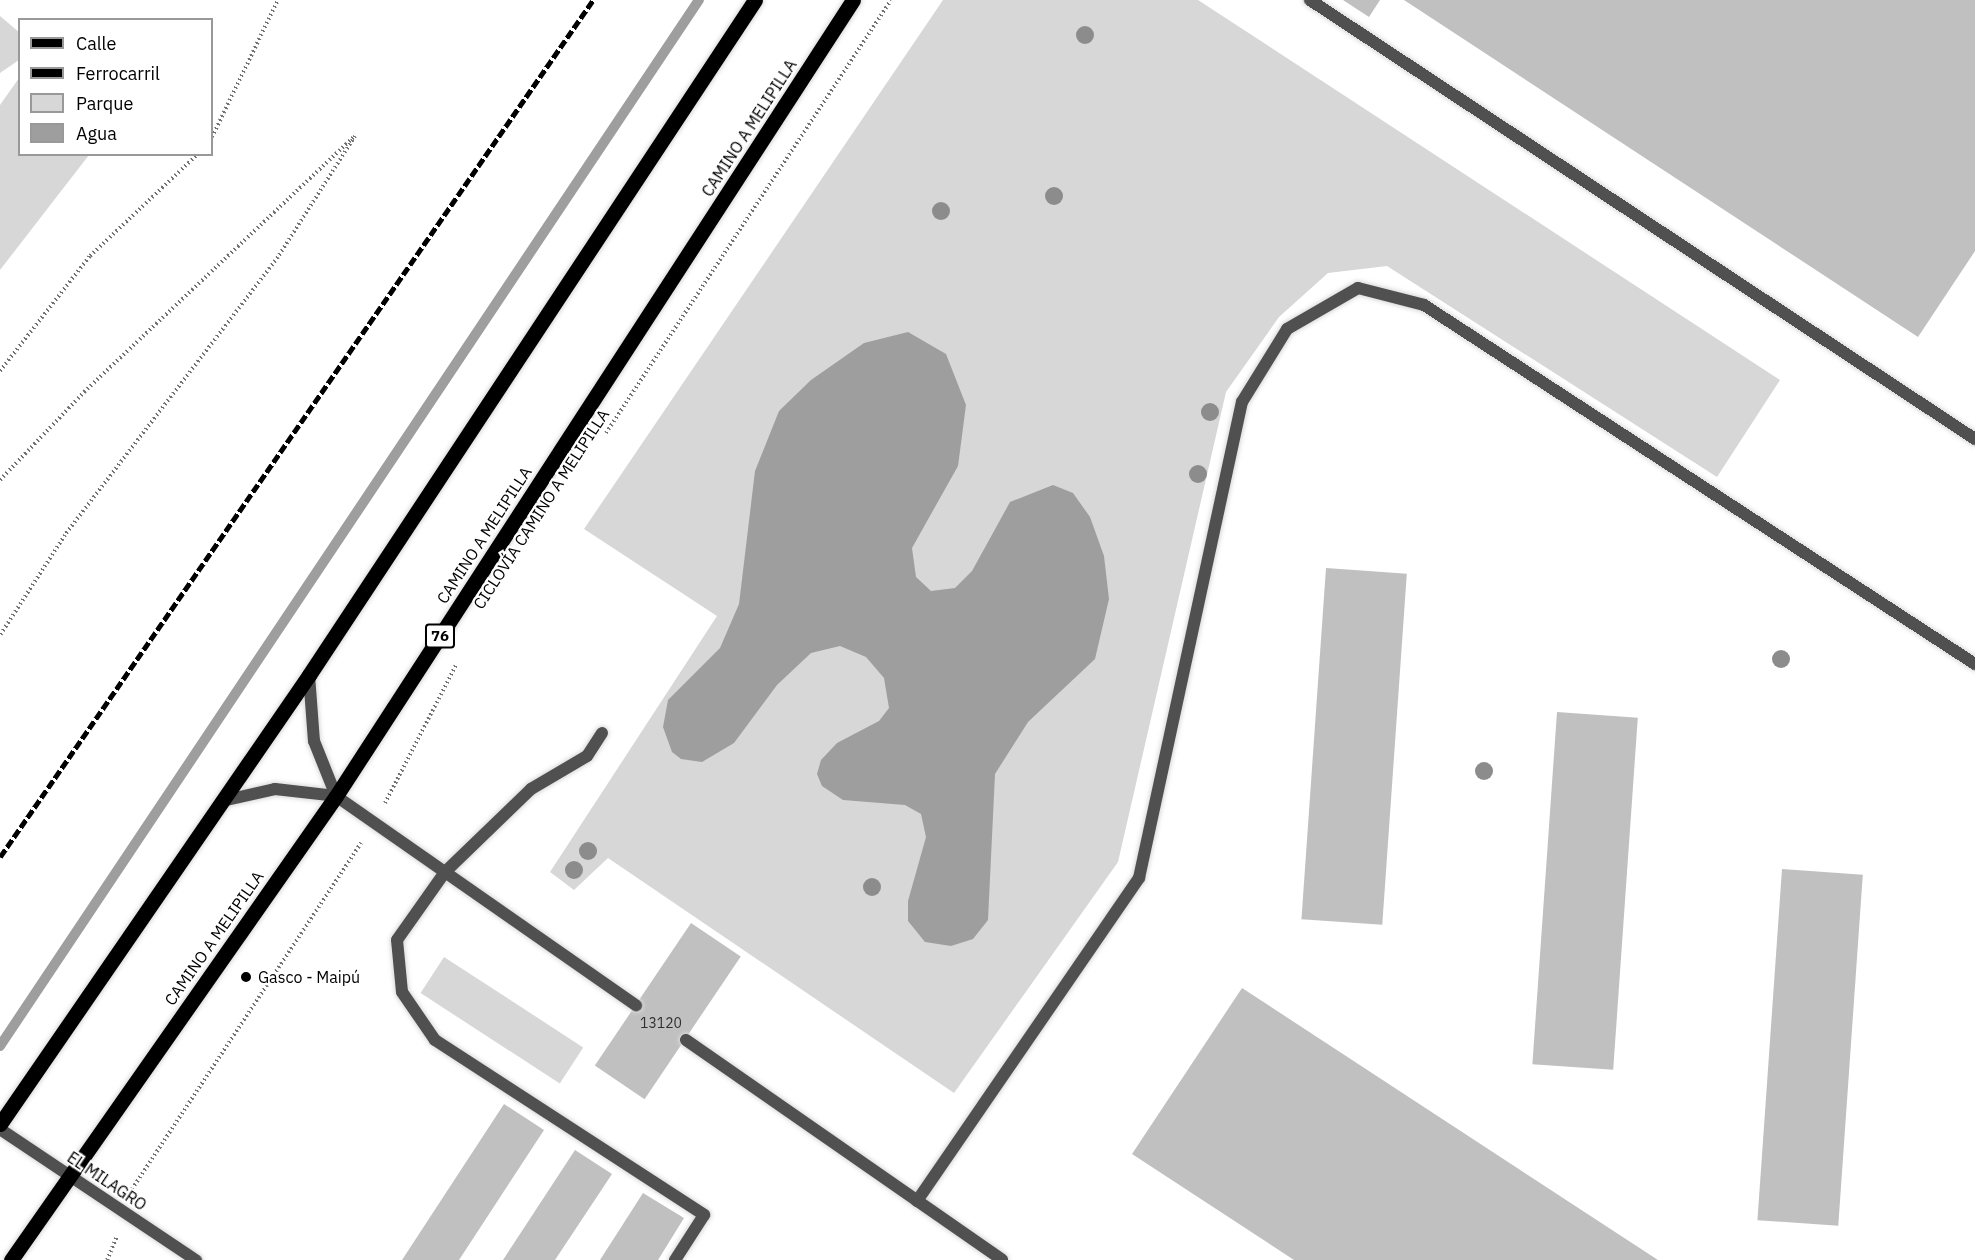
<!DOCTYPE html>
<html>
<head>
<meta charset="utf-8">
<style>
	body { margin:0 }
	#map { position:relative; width:1975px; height:1260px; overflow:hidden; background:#fff; font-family:"IBM Plex Sans",sans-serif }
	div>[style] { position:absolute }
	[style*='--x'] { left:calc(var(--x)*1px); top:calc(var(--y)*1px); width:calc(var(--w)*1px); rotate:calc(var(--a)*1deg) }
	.green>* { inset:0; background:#d7d7d7; transform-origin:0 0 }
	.water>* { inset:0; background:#9e9e9e }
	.stream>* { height:10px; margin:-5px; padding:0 5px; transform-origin:5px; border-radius:5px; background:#9e9e9e }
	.building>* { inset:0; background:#c0c0c0; transform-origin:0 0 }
	.path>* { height:4px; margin-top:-2px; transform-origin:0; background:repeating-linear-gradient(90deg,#727272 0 1.5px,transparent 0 4.5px) }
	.roads { filter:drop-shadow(0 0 2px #dbdbdb) drop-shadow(0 0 2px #dbdbdb) }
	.lane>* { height:12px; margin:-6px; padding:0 6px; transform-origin:6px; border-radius:6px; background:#505050 }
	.street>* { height:12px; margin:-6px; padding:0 6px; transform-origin:6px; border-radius:6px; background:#505050 }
	.primary>* { height:15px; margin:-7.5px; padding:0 7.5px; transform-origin:7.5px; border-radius:7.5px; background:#000 }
	.rail>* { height:4.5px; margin-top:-2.25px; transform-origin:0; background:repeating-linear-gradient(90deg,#000 0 9px,transparent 0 12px) }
	.trees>* { width:18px; height:18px; margin:-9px; border-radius:50%; background:#8c8c8c }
	.dots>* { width:16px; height:16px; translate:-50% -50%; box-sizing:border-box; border:3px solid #fff; border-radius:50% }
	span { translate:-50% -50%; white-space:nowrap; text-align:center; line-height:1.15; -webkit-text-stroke:4.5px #fff; paint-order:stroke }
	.number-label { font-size:14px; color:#303030 }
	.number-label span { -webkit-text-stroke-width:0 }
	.shield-label span { padding:2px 4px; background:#fff; border:2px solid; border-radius:4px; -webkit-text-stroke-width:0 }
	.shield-label { font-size:15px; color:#000; font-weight:700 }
	.street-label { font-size:16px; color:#000 }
	.poi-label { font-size:16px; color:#000 }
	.left { translate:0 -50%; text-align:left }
	.legend { position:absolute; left:18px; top:18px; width:195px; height:138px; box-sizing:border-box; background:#fff; border:2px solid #999; margin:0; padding:8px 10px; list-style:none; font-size:18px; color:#000 }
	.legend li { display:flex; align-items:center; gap:12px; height:30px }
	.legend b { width:30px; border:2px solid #999 }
</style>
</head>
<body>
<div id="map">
	<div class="green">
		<i style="clip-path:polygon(943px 0,1198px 0,1780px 380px,1717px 477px,1387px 266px,1328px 273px,1279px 317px,1226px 392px,1118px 862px,954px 1093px,608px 858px,574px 890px,550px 872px,717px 616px,584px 529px)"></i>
		<i style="clip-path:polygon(0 16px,20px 33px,19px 60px,0 73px)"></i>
		<i style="clip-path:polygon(19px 78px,20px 154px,89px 155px,0 270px,0 105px)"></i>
		<i style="left:444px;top:957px;width:166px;height:43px;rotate:33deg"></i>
	</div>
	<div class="water">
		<i style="clip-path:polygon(908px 332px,946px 354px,966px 405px,958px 466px,912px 548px,916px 577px,931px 591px,955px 588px,972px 571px,1010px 502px,1053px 485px,1073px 493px,1090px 517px,1104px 556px,1109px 599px,1095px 659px,1028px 722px,995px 774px,988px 920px,973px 939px,951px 946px,925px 942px,908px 921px,908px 901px,926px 837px,921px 814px,905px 805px,843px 800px,822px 786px,817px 774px,821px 760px,837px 743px,879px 721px,889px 708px,884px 678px,866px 657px,840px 646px,811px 653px,777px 685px,734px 743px,702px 762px,681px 759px,672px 752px,663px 727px,668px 700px,720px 648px,739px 604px,755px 471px,779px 411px,811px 380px,864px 343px)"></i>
	</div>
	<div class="stream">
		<i style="--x:0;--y:1046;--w:1258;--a:-56.25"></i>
	</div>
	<div class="building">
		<i style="clip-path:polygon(1343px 0,1380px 0,1369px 17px)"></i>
		<i style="clip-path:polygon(1404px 0,1975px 0,1975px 251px,1918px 337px)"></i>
		<i style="left:1326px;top:568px;width:81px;height:352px;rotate:4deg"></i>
		<i style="left:1557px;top:712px;width:81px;height:353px;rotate:4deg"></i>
		<i style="left:1782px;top:869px;width:81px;height:352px;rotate:4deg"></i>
		<i style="left:691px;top:923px;width:60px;height:172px;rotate:34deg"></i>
		<i style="clip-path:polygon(1242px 988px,1658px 1260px,1294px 1260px,1132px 1154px)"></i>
		<i style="clip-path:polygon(504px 1104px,544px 1130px,459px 1260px,402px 1260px)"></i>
		<i style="clip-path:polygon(575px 1150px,612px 1174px,555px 1260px,503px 1260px)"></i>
		<i style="clip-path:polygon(643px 1193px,684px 1218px,658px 1260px,600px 1260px)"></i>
	</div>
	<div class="path">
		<i style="--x:212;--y:137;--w:152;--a:-64.3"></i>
		<i style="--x:0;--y:371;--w:146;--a:-52"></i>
		<i style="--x:90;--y:256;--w:149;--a:-43.4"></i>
		<i style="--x:606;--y:433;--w:518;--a:-56.65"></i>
		<i style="--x:0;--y:480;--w:122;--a:-46.3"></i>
		<i style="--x:84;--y:392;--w:373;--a:-43.4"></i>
		<i style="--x:355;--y:136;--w:143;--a:122.5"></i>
		<i style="--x:278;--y:257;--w:350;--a:127.5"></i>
		<i style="--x:65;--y:535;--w:119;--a:123"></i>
		<i style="--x:385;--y:803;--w:157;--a:-62.8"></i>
		<i style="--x:132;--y:1189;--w:415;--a:-56.5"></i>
		<i style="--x:107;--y:1260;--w:26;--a:-67"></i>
	</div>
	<div class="roads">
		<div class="lane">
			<i style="--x:1310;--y:0;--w:797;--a:33.43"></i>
			<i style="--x:309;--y:675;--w:66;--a:85.7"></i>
			<i style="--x:314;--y:741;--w:59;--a:68.2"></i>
			<i style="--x:602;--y:733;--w:27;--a:123"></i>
			<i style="--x:587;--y:756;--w:65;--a:149.5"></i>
			<i style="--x:531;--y:789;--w:120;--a:136"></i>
			<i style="--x:445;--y:872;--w:83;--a:125.2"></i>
			<i style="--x:397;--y:940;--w:52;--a:84.5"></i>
			<i style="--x:402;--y:992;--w:58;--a:55.5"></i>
			<i style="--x:435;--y:1040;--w:321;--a:33"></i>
			<i style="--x:704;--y:1215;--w:54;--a:122.8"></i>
			<i style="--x:222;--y:801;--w:54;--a:-12.8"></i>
			<i style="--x:275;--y:789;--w:61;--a:6.5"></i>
			<i style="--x:336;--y:796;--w:366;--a:34.9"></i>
			<i style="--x:686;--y:1040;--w:385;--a:34.8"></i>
			<i style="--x:917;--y:1201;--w:392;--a:-55.5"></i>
			<i style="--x:1139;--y:878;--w:487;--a:-77.8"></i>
			<i style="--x:1242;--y:402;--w:86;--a:-58.3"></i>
			<i style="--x:1287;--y:329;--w:82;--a:-30"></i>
			<i style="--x:1358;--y:288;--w:68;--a:14.4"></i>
			<i style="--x:1424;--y:305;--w:658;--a:33.09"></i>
		</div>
		<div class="street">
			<i style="--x:0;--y:1129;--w:236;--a:33.8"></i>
		</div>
		<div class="primary">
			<i style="--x:0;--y:1124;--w:545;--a:-55.46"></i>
			<i style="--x:309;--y:675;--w:809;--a:-56.55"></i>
			<i style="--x:11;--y:1260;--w:566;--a:-54.99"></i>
			<i style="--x:336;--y:796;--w:949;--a:-57"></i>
		</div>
	</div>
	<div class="rail">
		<i style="--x:0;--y:857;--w:1042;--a:-55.32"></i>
	</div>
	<div class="trees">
		<i style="left:1085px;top:35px"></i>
		<i style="left:1054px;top:196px"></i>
		<i style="left:941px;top:211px"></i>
		<i style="left:1210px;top:412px"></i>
		<i style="left:1198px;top:474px"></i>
		<i style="left:1781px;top:659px"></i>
		<i style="left:1484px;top:771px"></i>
		<i style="left:588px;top:851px"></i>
		<i style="left:574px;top:870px"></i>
		<i style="left:872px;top:887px"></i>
	</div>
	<div class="dots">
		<i style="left:246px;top:977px;background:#000"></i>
	</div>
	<div class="number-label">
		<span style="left:661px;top:1023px">13120</span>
	</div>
	<div class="shield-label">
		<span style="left:440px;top:636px">76</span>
	</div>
	<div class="street-label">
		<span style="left:749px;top:128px;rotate:-57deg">CAMINO A MELIPILLA</span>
		<span style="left:541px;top:509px;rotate:-57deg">CICLOVÍA CAMINO A MELIPILLA</span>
		<span style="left:484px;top:535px;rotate:-57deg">CAMINO A MELIPILLA</span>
		<span style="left:214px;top:938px;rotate:-55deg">CAMINO A MELIPILLA</span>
		<span style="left:107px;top:1181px;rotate:34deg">EL MILAGRO</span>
	</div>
	<div class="poi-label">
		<span class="left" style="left:258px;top:977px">Gasco - Maipú</span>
	</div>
	<ul class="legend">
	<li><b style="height:8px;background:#000"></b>Calle</li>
	<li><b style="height:8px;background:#000"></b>Ferrocarril</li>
	<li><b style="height:16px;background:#d7d7d7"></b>Parque</li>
	<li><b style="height:16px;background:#9e9e9e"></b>Agua</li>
	</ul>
</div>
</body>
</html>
